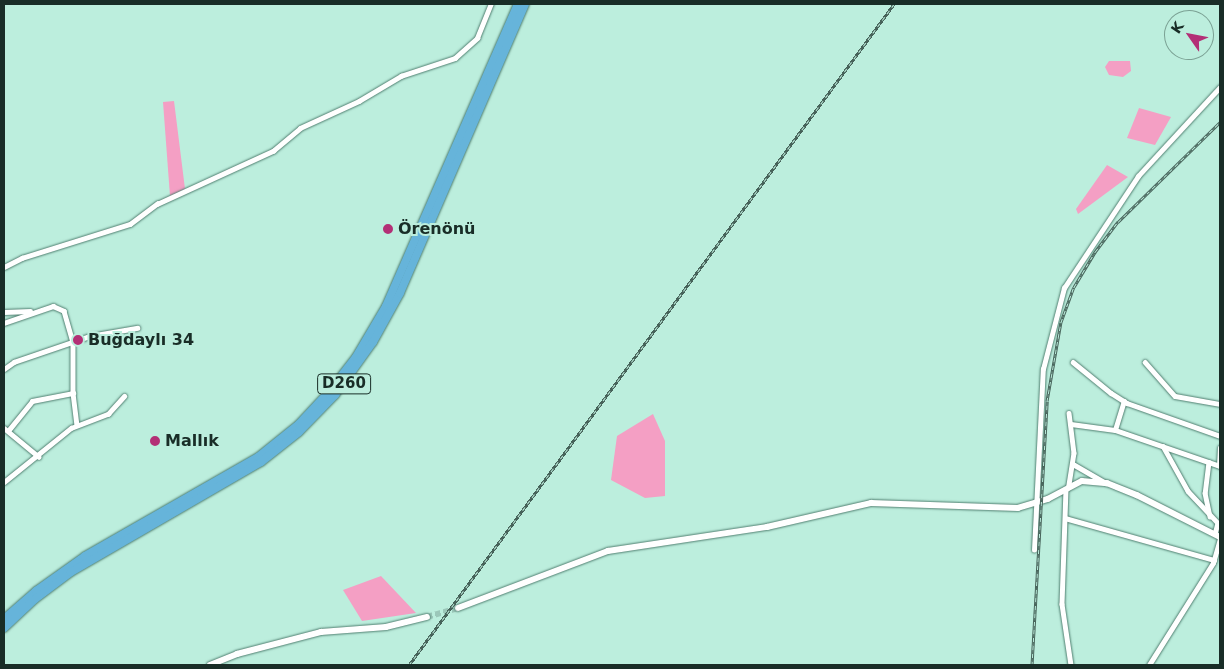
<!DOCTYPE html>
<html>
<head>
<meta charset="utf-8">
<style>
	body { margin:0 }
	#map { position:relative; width:1224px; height:669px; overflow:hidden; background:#bceedd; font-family:"DejaVu Sans",sans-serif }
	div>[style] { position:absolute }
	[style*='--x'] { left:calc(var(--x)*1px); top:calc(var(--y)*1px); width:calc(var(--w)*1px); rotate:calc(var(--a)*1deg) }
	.green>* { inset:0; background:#f49fc4 }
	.tertiary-tunnel>* { height:5.5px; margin-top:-2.75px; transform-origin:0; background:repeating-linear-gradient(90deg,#9bc7b9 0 5.5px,transparent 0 8.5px) }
	.roads { filter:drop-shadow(0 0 1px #507f70) drop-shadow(0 0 1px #507f70) }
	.minor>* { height:4.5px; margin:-2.25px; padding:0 2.25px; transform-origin:2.25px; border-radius:2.25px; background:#fff }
	.tertiary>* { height:5.5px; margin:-2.75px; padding:0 2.75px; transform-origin:2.75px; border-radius:2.75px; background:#fff }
	.trunk>* { height:8px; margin:-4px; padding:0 4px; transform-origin:4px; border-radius:4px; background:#66b4da }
	.rail>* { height:3px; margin-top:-1.5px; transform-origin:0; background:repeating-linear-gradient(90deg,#bceedd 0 4px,#466259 0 8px); box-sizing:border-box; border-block:1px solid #466259 }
	.dots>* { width:14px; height:14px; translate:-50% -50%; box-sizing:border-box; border:2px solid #bceedd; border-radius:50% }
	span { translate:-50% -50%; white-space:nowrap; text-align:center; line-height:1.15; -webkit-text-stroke:4px #bceedd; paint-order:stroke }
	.shield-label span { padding:1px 4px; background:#bceedd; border:1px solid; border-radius:4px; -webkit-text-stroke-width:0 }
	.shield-label { font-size:15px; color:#192d27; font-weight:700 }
	.poi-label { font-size:16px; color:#192d27; font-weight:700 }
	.left { translate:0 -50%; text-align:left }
	.frame { position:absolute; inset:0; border:5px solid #192d27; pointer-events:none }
	.north { position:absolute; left:1164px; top:10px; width:50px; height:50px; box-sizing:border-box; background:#bceedd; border:1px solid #7ba194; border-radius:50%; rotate:303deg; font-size:14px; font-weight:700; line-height:20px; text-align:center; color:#192d27 }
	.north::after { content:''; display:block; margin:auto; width:18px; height:22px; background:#b32f76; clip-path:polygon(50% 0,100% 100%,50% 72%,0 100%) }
</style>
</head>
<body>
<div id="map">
	<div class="green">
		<i style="clip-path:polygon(1109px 61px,1130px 61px,1131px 71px,1123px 77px,1109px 75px,1105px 67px)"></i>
		<i style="clip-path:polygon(174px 101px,185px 189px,170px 196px,163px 102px)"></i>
		<i style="clip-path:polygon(1139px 108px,1171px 117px,1155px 145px,1127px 138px)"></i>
		<i style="clip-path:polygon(1107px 165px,1128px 177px,1078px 214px,1076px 209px)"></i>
		<i style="clip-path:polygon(653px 414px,665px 441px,665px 496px,645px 498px,611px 480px,617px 436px)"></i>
		<i style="clip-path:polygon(381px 576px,416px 613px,362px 621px,343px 590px)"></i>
	</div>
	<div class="tertiary-tunnel">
		<i style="--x:427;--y:617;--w:32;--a:-16"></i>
	</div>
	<div class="roads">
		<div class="minor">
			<i style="--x:4;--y:267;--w:20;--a:-27"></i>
			<i style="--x:22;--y:258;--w:113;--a:-17.5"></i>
			<i style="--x:130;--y:224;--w:34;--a:-37"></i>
			<i style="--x:157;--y:204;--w:128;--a:-24.6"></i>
			<i style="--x:273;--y:151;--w:35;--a:-40"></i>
			<i style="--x:300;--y:128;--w:65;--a:-24.6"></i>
			<i style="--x:359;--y:101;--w:49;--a:-30.8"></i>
			<i style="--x:401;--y:76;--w:57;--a:-18.4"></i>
			<i style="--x:455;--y:58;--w:30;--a:-42"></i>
			<i style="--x:477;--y:38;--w:37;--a:-68"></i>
			<i style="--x:4;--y:312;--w:26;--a:-2"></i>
			<i style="--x:4;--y:323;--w:52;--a:-19.1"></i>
			<i style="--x:53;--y:306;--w:12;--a:24"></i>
			<i style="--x:64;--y:311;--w:32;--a:74"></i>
			<i style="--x:73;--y:342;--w:51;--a:90"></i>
			<i style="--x:73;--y:393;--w:32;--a:83"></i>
			<i style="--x:1073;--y:362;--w:49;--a:39.2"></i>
			<i style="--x:1111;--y:393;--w:19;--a:32"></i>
			<i style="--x:1127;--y:403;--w:99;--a:19.5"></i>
			<i style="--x:1145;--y:362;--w:45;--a:48.6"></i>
			<i style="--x:1175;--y:396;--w:46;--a:10.1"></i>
			<i style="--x:4;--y:369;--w:12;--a:-35"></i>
			<i style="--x:14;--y:362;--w:80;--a:-18.9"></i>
			<i style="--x:90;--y:336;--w:48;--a:-9.7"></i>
			<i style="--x:1069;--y:413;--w:40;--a:82.9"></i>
			<i style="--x:1074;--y:453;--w:33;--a:99"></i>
			<i style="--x:1071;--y:424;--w:44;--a:7.8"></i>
			<i style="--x:1115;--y:430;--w:111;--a:18.9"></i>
			<i style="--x:4;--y:428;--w:45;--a:39.6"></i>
			<i style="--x:1115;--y:430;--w:30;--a:-73"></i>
			<i style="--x:8;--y:431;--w:38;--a:-51"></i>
			<i style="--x:32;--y:401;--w:42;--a:-11"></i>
			<i style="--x:1163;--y:446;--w:51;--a:60.9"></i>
			<i style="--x:1188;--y:491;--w:44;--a:46.8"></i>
			<i style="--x:1218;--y:523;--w:11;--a:105"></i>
			<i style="--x:1209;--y:462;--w:31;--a:97"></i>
			<i style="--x:1205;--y:493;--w:24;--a:78"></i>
			<i style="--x:1073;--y:464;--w:38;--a:30"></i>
			<i style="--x:1219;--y:466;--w:18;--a:-87"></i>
			<i style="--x:4;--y:482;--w:86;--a:-38.9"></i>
			<i style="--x:71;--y:428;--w:40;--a:-21"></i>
			<i style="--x:108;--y:414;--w:24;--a:-48"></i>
			<i style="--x:1066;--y:489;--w:115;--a:92"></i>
			<i style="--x:1062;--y:604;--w:62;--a:81.6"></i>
			<i style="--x:1065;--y:518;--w:155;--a:15.7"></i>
			<i style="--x:1034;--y:550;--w:181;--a:-87.2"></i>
			<i style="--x:1043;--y:369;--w:84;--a:-75.5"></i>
			<i style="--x:1064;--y:288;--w:134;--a:-56.5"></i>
			<i style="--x:1138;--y:176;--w:121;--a:-47.3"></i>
			<i style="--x:1149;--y:665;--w:120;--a:-57.9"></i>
			<i style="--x:1213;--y:563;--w:26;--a:-74"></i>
		</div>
		<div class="tertiary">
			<i style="--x:458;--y:608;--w:160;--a:-20.8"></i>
			<i style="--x:608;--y:551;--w:161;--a:-8.6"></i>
			<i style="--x:767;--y:527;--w:107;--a:-13"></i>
			<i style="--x:871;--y:503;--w:147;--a:1.9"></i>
			<i style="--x:1018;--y:508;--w:31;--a:-17"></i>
			<i style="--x:1048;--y:499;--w:38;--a:-28"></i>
			<i style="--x:1082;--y:481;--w:25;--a:5"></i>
			<i style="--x:1107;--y:483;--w:32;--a:22"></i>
			<i style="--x:1137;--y:495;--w:93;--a:26.8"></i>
			<i style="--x:210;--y:665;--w:29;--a:-22"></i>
			<i style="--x:237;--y:654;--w:87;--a:-14.7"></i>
			<i style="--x:321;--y:632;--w:65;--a:-4.4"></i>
			<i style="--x:386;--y:627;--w:42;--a:-13.7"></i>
		</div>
		<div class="trunk">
			<i style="--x:4;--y:619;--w:43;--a:-41.2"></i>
			<i style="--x:36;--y:591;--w:60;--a:-35.5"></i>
			<i style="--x:85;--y:556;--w:199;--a:-29.8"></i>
			<i style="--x:258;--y:457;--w:53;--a:-38.8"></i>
			<i style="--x:299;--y:424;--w:42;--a:-46.9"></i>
			<i style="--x:328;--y:393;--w:46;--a:-52.1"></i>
			<i style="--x:356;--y:357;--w:59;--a:-59.5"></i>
			<i style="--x:386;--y:306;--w:330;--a:-66.4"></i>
			<i style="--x:4;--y:628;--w:42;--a:-43.1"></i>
			<i style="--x:35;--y:599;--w:45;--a:-36.9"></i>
			<i style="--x:71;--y:572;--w:220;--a:-30.1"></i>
			<i style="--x:261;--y:462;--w:48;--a:-38.3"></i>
			<i style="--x:299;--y:432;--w:52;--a:-45.8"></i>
			<i style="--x:335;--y:395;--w:65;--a:-54.4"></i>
			<i style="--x:373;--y:342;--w:56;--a:-61.1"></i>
			<i style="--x:400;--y:293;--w:315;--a:-66.6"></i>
		</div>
	</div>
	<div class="rail">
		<i style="--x:409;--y:665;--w:820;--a:-53.73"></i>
		<i style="--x:1032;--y:665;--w:264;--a:-86.7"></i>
		<i style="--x:1047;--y:401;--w:80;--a:-80"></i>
		<i style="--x:1061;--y:322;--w:37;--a:-70"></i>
		<i style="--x:1074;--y:287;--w:41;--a:-59"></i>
		<i style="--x:1095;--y:252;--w:38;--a:-53"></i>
		<i style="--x:1118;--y:222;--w:143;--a:-44.4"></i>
	</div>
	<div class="dots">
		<i style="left:388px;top:229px;background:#b32f76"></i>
		<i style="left:78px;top:340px;background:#b32f76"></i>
		<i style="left:155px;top:441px;background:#b32f76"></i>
	</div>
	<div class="shield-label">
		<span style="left:344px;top:384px">D260</span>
	</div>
	<div class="poi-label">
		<span class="left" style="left:398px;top:229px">Örenönü</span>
		<span class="left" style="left:88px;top:340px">Buğdaylı 34</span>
		<span class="left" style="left:165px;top:441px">Mallık</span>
	</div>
	<div class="frame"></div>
	<div class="north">K</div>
</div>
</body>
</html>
